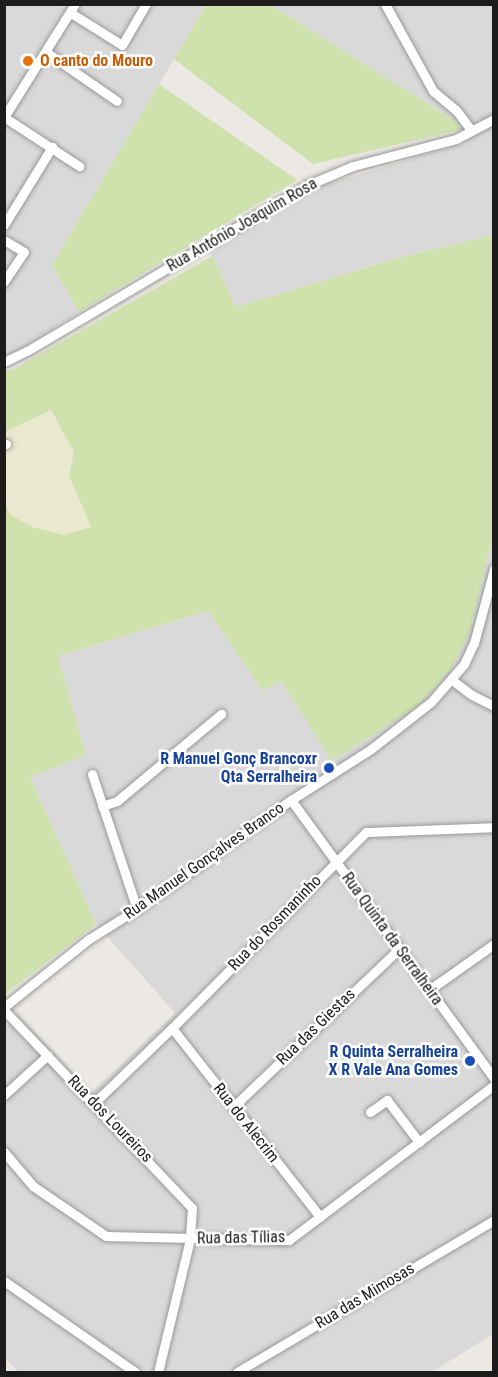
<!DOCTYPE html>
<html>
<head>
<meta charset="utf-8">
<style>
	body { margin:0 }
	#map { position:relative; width:498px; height:1377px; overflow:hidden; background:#ece8e3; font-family:"Roboto Condensed",sans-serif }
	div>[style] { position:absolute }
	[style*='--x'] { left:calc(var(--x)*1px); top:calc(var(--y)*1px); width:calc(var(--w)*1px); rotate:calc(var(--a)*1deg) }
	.residential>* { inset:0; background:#dad9d9 }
	.farmland>* { inset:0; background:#eae8cf }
	.grass>* { inset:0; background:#cfe2ad }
	.roads { filter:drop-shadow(0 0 2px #999) drop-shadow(0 0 2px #999) }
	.minor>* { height:9px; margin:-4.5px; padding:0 4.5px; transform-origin:4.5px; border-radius:4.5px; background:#fff }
	.dots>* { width:16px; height:16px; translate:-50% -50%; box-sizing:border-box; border:3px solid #fff; border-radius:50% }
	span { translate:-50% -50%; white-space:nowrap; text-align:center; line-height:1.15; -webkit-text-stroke:5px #fff; paint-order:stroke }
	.food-label { font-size:16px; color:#c56008; font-weight:700 }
	.left { translate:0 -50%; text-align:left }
	.street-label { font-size:16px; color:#1c1c1c }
	.transit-label { font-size:16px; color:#164399; font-weight:700 }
	.right { translate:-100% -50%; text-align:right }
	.frame { position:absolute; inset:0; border:6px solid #1c1c1c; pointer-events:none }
</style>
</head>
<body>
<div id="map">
	<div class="residential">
		<i style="clip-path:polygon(5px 5px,206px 5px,52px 265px,79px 312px,16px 353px,5px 356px)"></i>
		<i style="clip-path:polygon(271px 5px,493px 5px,493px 235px,405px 256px,236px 307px,208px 248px,310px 189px,465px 143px,458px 123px)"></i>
		<i style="clip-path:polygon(493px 534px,493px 1334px,432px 1372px,19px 1372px,5px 1359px,5px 1027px,18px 1014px,92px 1092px,175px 1013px,96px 924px,30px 777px,86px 754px,58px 656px,208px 611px,262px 690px,281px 681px,333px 761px,470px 632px)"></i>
	</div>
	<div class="farmland">
		<i style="clip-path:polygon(51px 410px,74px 452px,69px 475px,91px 527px,64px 535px,32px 527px,11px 515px,5px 504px,5px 432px)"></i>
	</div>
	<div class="grass">
		<i style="clip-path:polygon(206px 5px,271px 5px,458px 123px,460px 130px,313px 164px,174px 59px)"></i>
		<i style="clip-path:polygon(159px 84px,297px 180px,79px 312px,52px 265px)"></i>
		<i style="clip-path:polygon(493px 235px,493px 534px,470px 632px,450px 670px,419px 705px,332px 761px,281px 681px,262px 690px,208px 611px,58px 656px,86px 755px,30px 777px,96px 924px,5px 994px,5px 504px,11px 515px,32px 527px,64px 535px,91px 527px,69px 475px,74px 452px,51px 410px,5px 432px,5px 372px,16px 368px,212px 256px,236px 307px,405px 256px)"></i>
	</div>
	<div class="roads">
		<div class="minor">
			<i style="--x:385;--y:4;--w:99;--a:61.1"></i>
			<i style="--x:433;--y:91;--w:30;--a:40"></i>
			<i style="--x:456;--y:110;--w:26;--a:53"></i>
			<i style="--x:71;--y:13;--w:60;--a:32.1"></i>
			<i style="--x:122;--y:45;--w:48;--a:-59.7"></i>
			<i style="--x:46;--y:52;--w:86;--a:34.6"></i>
			<i style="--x:4;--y:117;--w:133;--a:-57.9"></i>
			<i style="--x:4;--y:117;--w:90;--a:33.2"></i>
			<i style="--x:4;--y:225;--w:92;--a:-58.4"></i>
			<i style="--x:4;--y:240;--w:23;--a:31"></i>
			<i style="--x:24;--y:252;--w:36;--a:124"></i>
			<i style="--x:4;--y:362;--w:25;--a:-26"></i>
			<i style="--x:27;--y:351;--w:326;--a:-30.6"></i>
			<i style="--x:308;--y:185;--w:49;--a:-22.9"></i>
			<i style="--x:353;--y:166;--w:106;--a:-14.7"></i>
			<i style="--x:456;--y:139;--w:43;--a:-27.8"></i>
			<i style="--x:4;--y:444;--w:2;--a:0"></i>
			<i style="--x:452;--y:680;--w:25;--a:37"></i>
			<i style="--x:472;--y:695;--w:25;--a:27"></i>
			<i style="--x:92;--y:774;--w:142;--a:71.6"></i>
			<i style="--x:291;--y:800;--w:344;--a:53.9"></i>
			<i style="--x:102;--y:806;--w:16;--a:-18"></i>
			<i style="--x:117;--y:801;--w:136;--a:-39.9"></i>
			<i style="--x:429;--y:990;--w:80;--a:-35.3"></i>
			<i style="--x:4;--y:1007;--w:109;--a:-38.7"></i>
			<i style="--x:89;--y:939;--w:57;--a:-32"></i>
			<i style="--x:137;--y:909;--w:189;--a:-35.3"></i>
			<i style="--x:291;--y:800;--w:95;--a:-32.5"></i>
			<i style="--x:371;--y:749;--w:76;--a:-38.1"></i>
			<i style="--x:431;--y:702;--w:50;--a:-49"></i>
			<i style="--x:464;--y:664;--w:23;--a:-65"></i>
			<i style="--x:474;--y:643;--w:77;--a:-74.9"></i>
			<i style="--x:4;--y:1010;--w:273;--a:46.5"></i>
			<i style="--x:192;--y:1208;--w:31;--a:94"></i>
			<i style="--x:190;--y:1239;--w:137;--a:103.5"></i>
			<i style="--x:172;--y:1028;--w:240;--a:51.9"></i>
			<i style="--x:4;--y:1095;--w:59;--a:-42.3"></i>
			<i style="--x:94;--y:1103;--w:108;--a:-43.9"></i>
			<i style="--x:172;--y:1028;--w:276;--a:-45.3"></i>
			<i style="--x:366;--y:832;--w:128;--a:-2.2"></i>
			<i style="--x:234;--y:1106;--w:228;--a:-43.6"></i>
			<i style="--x:370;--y:1112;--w:21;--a:-35"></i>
			<i style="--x:387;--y:1100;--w:53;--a:52.7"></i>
			<i style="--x:4;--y:1152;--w:45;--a:49.5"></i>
			<i style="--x:33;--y:1186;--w:88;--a:34.4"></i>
			<i style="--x:106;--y:1236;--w:183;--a:1.3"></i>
			<i style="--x:289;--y:1240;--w:257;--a:-37.1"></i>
			<i style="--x:4;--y:1281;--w:160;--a:34.8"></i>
			<i style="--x:237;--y:1372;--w:299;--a:-30.6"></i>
		</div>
	</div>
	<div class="dots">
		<i style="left:28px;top:61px;background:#e8710a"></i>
		<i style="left:329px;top:768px;background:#1a4fb4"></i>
		<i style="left:470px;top:1061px;background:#1a4fb4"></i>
	</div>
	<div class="food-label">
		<span class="left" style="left:40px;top:61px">O canto do Mouro</span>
	</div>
	<div class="street-label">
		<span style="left:242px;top:225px;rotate:-30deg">Rua António Joaquim Rosa</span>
		<span style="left:204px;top:861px;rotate:-35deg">Rua Manuel Gonçalves Branco</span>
		<span style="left:275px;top:923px;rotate:-46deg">Rua do Rosmaninho</span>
		<span style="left:392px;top:939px;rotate:54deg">Rua Quinta da Serralheira</span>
		<span style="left:316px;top:1027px;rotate:-44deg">Rua das Giestas</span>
		<span style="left:110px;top:1119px;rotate:46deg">Rua dos Loureiros</span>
		<span style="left:246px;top:1123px;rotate:52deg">Rua do Alecrim</span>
		<span style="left:241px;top:1238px;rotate:-1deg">Rua das Tílias</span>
		<span style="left:365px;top:1296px;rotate:-31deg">Rua das Mimosas</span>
	</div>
	<div class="transit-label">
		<span class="right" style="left:317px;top:768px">R Manuel Gonç Brancoxr<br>Qta Serralheira</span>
		<span class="right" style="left:458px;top:1061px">R Quinta Serralheira<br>X R Vale Ana Gomes</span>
	</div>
	<div class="frame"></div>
</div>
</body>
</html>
